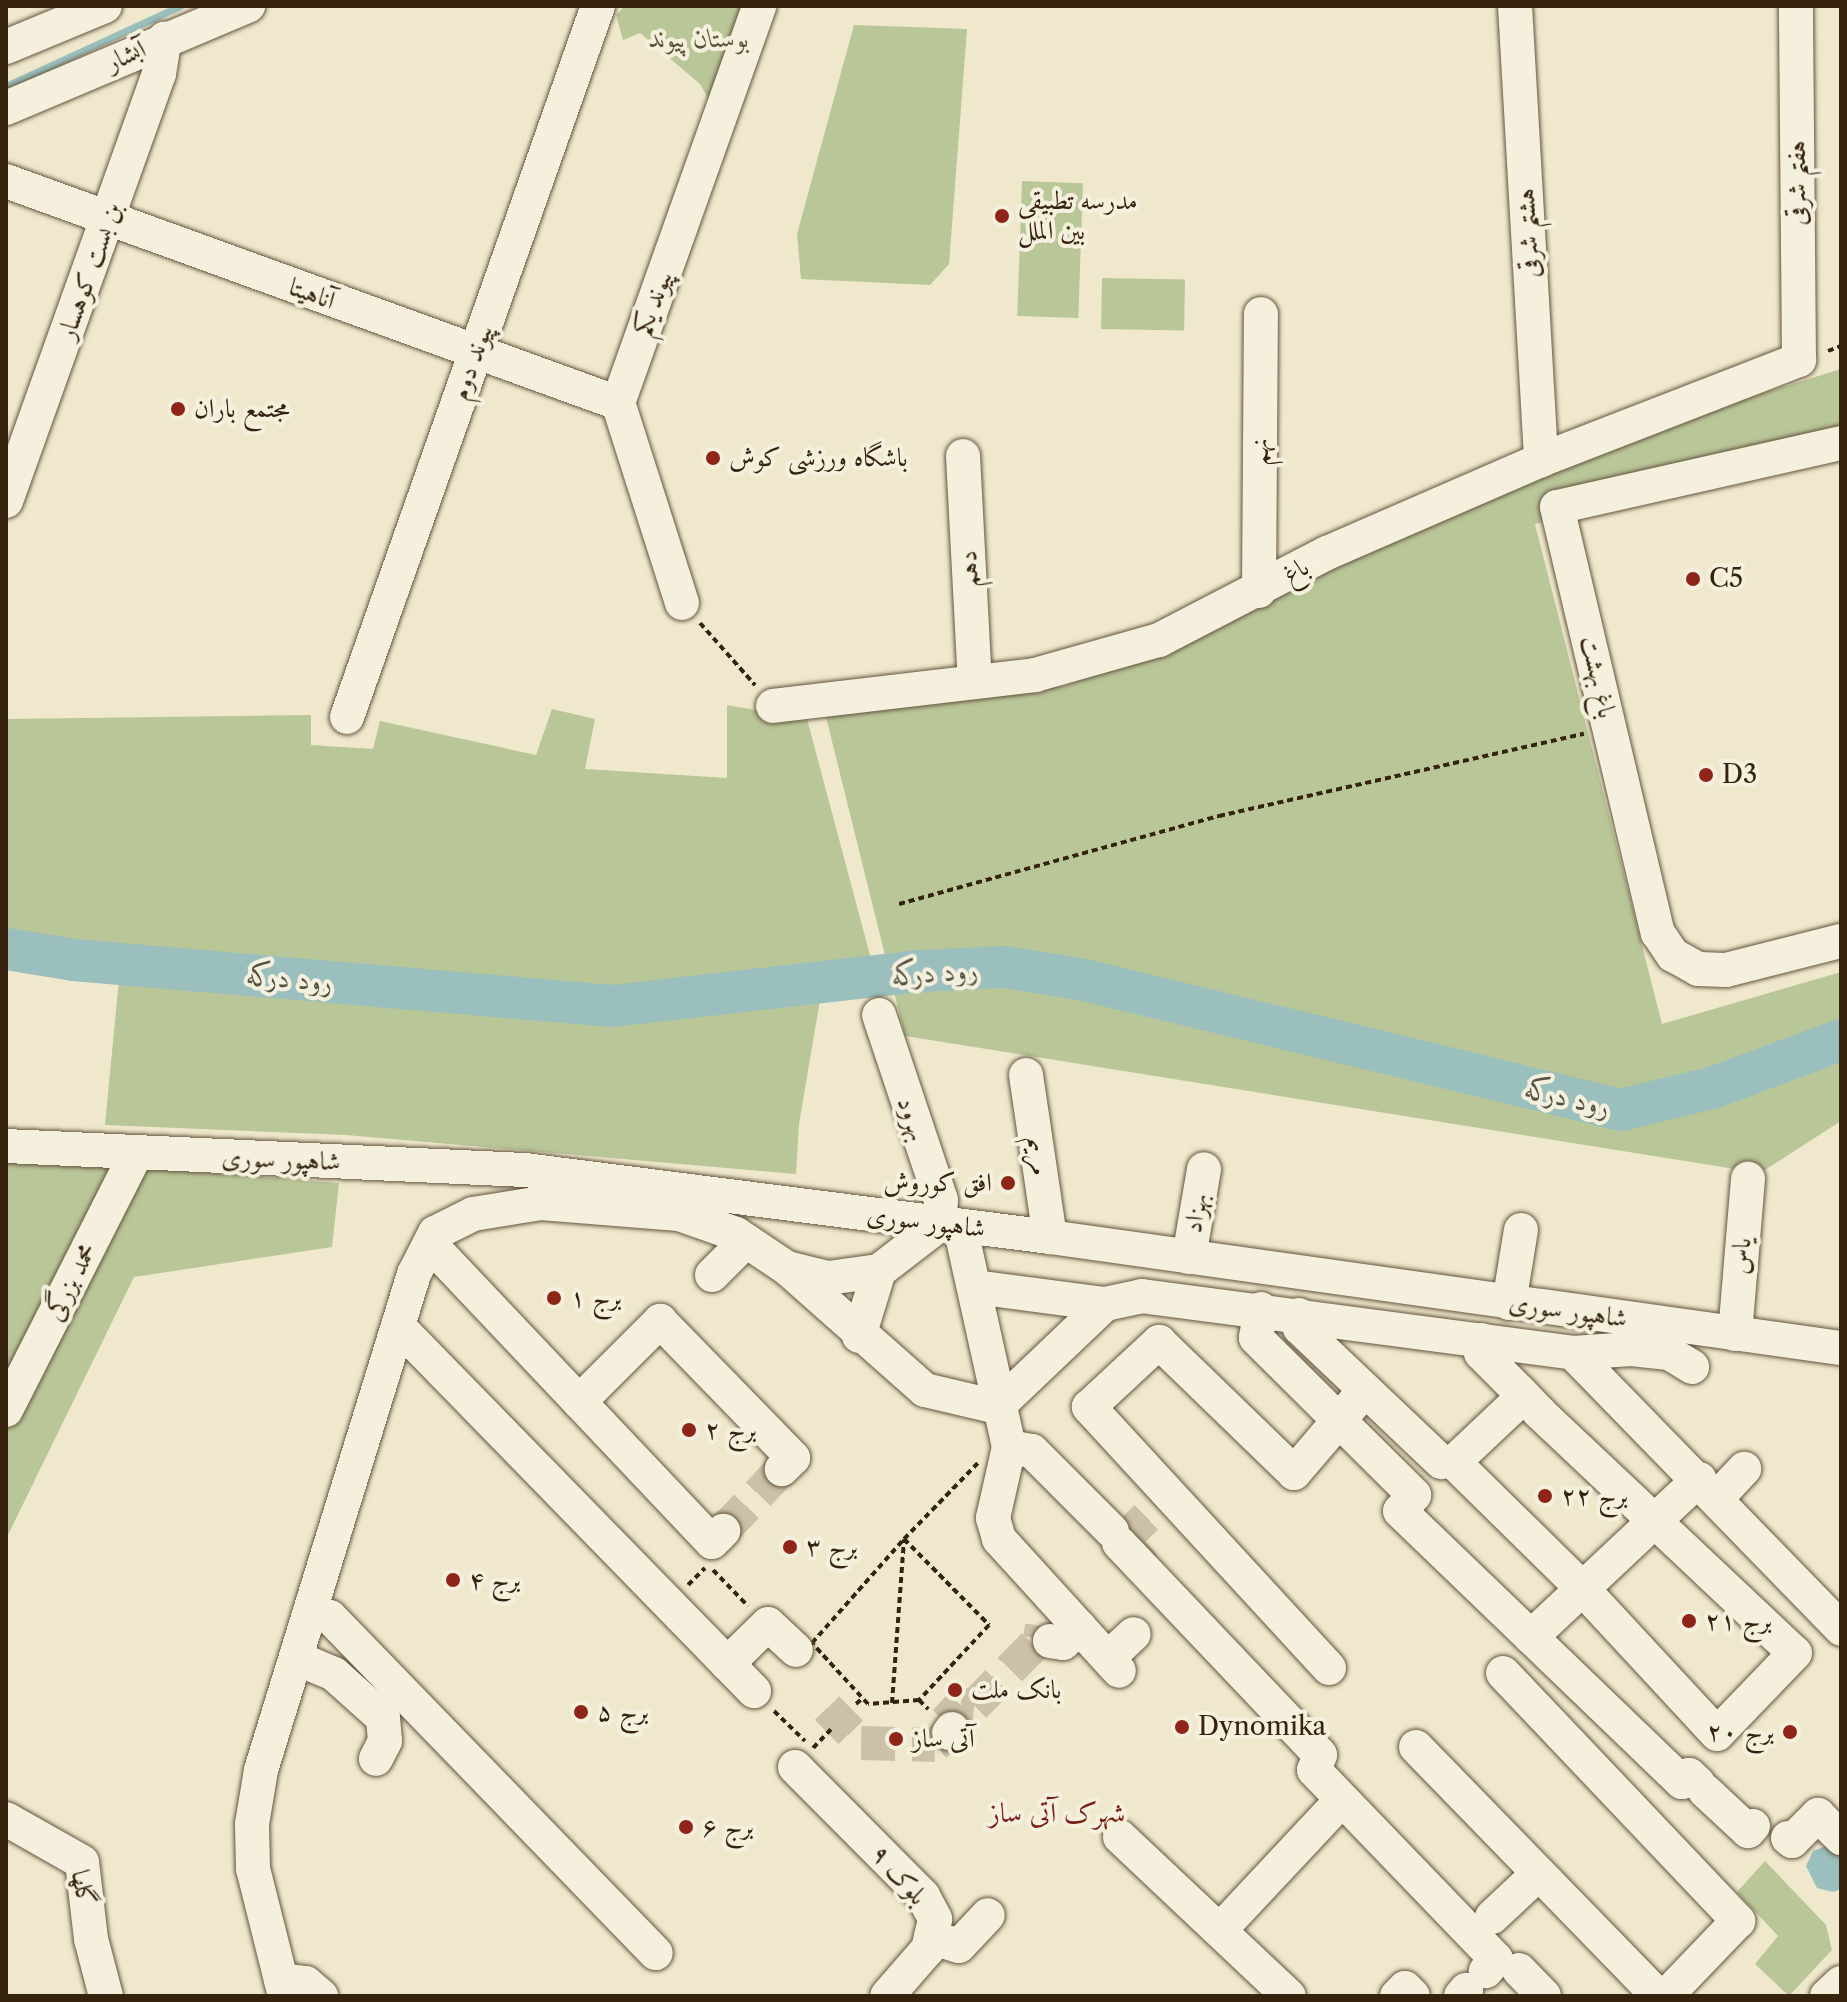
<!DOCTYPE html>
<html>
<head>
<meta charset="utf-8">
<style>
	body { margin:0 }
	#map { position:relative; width:1847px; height:2002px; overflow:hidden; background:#efe8cc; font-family:"Libre Caslon Text",Amiri,serif }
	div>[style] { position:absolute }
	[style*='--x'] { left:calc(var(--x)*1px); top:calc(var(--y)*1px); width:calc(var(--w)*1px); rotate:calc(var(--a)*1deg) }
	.green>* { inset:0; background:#b9c698; transform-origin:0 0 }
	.water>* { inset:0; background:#9abfbc }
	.stream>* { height:7px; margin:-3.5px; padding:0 3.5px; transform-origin:3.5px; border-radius:3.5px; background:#9abfbc }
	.river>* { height:42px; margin:-21px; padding:0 21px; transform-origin:21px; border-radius:21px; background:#9abfbc }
	.minor-tunnel>* { height:34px; margin-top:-17px; transform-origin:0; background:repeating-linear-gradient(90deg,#cac1a6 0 34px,transparent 0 51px) }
	.path>* { height:4px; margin-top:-2px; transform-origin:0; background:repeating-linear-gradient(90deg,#35230e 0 6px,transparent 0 10px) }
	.roads { filter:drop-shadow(0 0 2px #64543e) drop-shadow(0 0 2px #64543e) }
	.minor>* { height:34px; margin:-17px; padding:0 17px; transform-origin:17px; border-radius:17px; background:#f5f0de }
	.dots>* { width:22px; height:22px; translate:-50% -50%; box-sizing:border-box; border:4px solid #f5f0de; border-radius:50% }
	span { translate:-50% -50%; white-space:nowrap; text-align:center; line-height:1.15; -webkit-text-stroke:8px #f5f0de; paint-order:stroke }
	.park-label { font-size:26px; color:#5d5437; font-style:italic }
	.street-label { font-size:26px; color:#35230e }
	.poi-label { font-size:26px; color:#35230e }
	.left { translate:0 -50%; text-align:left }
	.right { translate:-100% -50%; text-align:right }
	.water-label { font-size:28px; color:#535242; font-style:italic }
	.neighbourhood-label { font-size:28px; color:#7a1f14 }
	.frame { position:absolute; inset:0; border:8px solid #35230e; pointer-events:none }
</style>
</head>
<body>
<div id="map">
	<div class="green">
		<i style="clip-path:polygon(625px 6px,748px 6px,711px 103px,700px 84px,640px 33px,623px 40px,616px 15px)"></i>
		<i style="clip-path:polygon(854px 25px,967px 29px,949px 264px,930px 285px,801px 279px,797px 234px)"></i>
		<i style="left:1022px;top:181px;width:61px;height:135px;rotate:2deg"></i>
		<i style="left:1102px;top:278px;width:83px;height:51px;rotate:1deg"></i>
		<i style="clip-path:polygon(1841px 369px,1841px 449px,1535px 524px,1662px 1024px,1841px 972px,1841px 1121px,1760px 1173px,905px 1036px,826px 717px,1066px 686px,1667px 423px)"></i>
		<i style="clip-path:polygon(727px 705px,807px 719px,879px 989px,820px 1000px,799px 1124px,796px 1174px,346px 1135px,105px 1125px,122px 948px,6px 931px,6px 719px,311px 715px,311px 745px,373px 749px,380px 721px,536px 755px,552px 709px,595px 719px,585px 769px,727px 778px)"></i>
		<i style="clip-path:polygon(6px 1158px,339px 1183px,332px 1247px,134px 1277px,6px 1539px)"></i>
		<i style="clip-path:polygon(1765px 1861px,1826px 1925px,1832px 1950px,1789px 1996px,1755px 1964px,1778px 1936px,1737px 1892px)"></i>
	</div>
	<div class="water">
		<i style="clip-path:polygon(1829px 1845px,1841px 1849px,1841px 1889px,1833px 1892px,1817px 1888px,1806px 1866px,1813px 1851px)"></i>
	</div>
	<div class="stream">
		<i style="--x:6;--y:86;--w:192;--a:-24.7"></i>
	</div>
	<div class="river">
		<i style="--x:6;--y:949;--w:69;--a:9.2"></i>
		<i style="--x:74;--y:960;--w:540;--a:4.89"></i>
		<i style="--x:612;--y:1006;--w:311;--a:-6.5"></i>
		<i style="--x:921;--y:971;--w:83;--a:-2.8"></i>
		<i style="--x:1004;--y:967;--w:77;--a:9"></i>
		<i style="--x:1080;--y:979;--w:557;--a:13.61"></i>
		<i style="--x:1621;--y:1110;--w:97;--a:-13.7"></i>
		<i style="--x:1715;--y:1087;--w:134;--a:-20.5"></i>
	</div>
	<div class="minor-tunnel">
		<i style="--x:723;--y:1531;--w:86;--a:-46.4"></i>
		<i style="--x:1145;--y:1566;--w:34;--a:-133"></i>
		<i style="--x:1122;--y:1541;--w:66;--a:-44.4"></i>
		<i style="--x:827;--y:1708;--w:49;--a:45.8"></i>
		<i style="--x:861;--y:1743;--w:74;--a:1.5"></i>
		<i style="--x:935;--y:1745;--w:18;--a:-41"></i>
		<i style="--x:949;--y:1733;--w:12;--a:-110"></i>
		<i style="--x:945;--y:1722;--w:23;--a:-47"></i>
		<i style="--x:961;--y:1705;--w:13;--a:4"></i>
		<i style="--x:974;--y:1706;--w:94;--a:-45.4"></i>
		<i style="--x:1040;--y:1639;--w:13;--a:-81"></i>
	</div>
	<div class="path">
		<i style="--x:1828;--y:351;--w:14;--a:-21"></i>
		<i style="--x:700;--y:623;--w:83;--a:48.4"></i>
		<i style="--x:899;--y:904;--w:332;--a:-15.4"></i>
		<i style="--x:1219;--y:816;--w:374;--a:-12.7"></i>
		<i style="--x:904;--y:1539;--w:121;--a:45.3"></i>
		<i style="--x:989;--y:1625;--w:103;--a:133"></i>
		<i style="--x:919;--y:1700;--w:51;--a:175.5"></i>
		<i style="--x:868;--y:1704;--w:83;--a:-132.6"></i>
		<i style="--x:812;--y:1643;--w:139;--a:-48.5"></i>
		<i style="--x:713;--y:1570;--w:50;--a:45.8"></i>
		<i style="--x:688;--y:1585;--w:24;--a:-45"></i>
		<i style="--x:919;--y:1700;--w:13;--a:45"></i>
		<i style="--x:892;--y:1703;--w:164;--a:-85.8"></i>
		<i style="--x:904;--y:1539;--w:106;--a:-45.8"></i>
		<i style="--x:856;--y:1704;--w:9;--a:-41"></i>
		<i style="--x:774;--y:1711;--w:43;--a:44.1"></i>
		<i style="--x:813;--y:1748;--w:30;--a:-46"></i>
	</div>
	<div class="roads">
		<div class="minor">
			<i style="--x:1515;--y:6;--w:455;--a:86.7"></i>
			<i style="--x:6;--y:47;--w:107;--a:-22.5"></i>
			<i style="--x:6;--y:108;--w:263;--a:-22.9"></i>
			<i style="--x:6;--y:181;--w:651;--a:19.94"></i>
			<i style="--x:1841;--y:443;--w:291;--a:167.3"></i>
			<i style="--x:1557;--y:507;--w:438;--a:76.7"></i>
			<i style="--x:1658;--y:933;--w:27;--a:56"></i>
			<i style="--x:1673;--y:955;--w:29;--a:29"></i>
			<i style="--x:1698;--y:969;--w:28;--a:2"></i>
			<i style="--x:1726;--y:970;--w:119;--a:-14.2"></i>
			<i style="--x:963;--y:456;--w:226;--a:87"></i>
			<i style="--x:6;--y:501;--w:454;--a:-70.3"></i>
			<i style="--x:159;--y:74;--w:36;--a:-81"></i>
			<i style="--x:1259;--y:591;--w:277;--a:-89.6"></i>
			<i style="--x:682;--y:603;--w:210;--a:-107.7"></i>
			<i style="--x:618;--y:403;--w:421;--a:-70.4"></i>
			<i style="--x:773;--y:706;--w:264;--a:-6.7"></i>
			<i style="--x:1035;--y:675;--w:129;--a:-15.8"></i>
			<i style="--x:1159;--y:640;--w:189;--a:-27.4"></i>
			<i style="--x:1327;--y:553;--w:233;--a:-23.5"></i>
			<i style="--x:1541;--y:460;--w:277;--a:-21.2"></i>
			<i style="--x:1799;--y:360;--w:354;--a:-90.5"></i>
			<i style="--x:347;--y:717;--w:754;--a:-70.56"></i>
			<i style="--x:1026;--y:1075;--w:164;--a:81.6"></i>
			<i style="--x:6;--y:1146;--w:520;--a:2.65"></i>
			<i style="--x:525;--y:1170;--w:529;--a:7.27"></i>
			<i style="--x:1050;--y:1237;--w:799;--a:7.99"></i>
			<i style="--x:960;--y:1226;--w:226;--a:77.5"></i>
			<i style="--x:1009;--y:1447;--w:73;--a:102.7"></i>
			<i style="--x:993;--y:1518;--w:22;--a:74"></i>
			<i style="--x:999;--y:1539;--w:178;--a:47.7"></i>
			<i style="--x:430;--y:1244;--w:410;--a:46.6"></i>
			<i style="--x:712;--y:1542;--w:16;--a:-45"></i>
			<i style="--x:1189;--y:1257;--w:89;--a:-80.3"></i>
			<i style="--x:787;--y:1268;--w:42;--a:13.7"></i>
			<i style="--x:828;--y:1278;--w:51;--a:-7.8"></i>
			<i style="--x:712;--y:1275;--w:48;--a:-45"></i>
			<i style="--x:975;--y:1287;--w:131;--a:7.5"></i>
			<i style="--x:1509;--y:1303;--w:74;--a:-80.7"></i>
			<i style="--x:1261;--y:1309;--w:29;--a:100"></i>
			<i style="--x:1256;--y:1338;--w:223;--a:44.8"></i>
			<i style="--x:1414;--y:1495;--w:21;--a:131"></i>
			<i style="--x:1400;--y:1511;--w:391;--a:43.9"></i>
			<i style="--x:1682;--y:1782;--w:10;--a:-45"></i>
			<i style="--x:1689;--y:1775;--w:12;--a:42"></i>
			<i style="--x:1299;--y:1315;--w:13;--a:86"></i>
			<i style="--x:1300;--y:1328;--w:195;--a:43.5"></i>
			<i style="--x:398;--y:1326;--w:510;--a:45.72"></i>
			<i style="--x:1735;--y:1334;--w:156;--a:-85.2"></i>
			<i style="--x:859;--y:1336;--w:68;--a:-72.9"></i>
			<i style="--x:879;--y:1271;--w:77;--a:-37.6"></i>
			<i style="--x:940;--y:1224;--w:24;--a:-88"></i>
			<i style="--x:941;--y:1200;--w:195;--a:-108.5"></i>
			<i style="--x:1481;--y:1340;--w:13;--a:90"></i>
			<i style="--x:1481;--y:1353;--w:54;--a:45"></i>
			<i style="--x:1519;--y:1391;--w:30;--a:46"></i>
			<i style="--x:1540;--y:1413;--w:350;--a:43.3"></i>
			<i style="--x:1795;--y:1653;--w:112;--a:133.9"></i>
			<i style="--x:1717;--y:1734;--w:199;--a:-132.8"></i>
			<i style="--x:1582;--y:1588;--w:180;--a:-135.5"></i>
			<i style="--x:1454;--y:1462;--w:96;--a:-43.3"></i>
			<i style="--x:1573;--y:1353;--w:58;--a:-3.9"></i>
			<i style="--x:1631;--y:1349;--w:38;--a:6"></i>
			<i style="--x:1669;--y:1353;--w:27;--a:31"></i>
			<i style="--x:579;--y:1402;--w:115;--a:-45"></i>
			<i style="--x:660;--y:1321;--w:191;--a:45.8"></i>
			<i style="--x:793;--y:1458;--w:16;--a:135"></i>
			<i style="--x:997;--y:1407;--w:149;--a:-43.6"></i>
			<i style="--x:1105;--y:1304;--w:38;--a:-12"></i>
			<i style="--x:1142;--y:1296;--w:435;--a:7.5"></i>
			<i style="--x:1573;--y:1353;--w:385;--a:45.8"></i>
			<i style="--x:6;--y:1410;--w:287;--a:-63.1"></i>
			<i style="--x:1009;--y:1447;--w:23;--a:10"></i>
			<i style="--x:1032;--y:1451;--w:113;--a:45"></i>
			<i style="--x:1717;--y:1498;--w:40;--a:-47"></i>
			<i style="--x:1119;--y:1543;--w:292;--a:46.5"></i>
			<i style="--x:1320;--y:1755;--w:16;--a:112"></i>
			<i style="--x:1314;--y:1770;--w:262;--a:46.1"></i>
			<i style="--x:1496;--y:1959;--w:16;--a:130"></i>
			<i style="--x:310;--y:1611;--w:21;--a:17"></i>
			<i style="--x:330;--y:1617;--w:468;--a:45.9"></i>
			<i style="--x:1531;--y:1637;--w:231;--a:-43.2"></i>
			<i style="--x:1050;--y:1641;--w:13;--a:9"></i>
			<i style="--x:1063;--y:1643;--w:23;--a:-43"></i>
			<i style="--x:296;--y:1658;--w:41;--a:22.8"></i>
			<i style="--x:334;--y:1674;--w:66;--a:41.9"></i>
			<i style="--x:383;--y:1718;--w:23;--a:85"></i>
			<i style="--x:385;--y:1741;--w:20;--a:117"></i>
			<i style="--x:1108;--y:1658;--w:35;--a:-43"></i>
			<i style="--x:727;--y:1664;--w:57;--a:-44.3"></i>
			<i style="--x:768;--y:1624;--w:38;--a:43"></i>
			<i style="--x:1329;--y:1668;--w:355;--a:-132.6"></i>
			<i style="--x:1089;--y:1407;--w:96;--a:-42.9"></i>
			<i style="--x:1159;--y:1342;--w:188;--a:44.1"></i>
			<i style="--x:1294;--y:1473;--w:108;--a:-49.5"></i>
			<i style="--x:1503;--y:1673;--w:342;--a:46.5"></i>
			<i style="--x:1738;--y:1921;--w:104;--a:133.8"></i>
			<i style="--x:949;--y:1733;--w:5;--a:-53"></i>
			<i style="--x:1416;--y:1747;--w:347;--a:45.8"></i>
			<i style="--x:795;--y:1767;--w:182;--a:45.2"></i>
			<i style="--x:923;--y:1896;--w:26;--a:62"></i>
			<i style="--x:935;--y:1919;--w:31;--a:103"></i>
			<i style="--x:928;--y:1949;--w:62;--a:131.1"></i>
			<i style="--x:1705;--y:1791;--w:59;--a:42.9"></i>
			<i style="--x:1748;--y:1831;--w:7;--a:-45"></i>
			<i style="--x:6;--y:1819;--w:87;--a:29.5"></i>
			<i style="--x:82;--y:1862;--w:78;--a:83.3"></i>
			<i style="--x:91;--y:1939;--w:59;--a:75.3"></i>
			<i style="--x:1120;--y:1837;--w:232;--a:43.3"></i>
			<i style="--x:1788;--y:1838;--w:5;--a:37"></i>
			<i style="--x:1792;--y:1841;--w:37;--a:-45"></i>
			<i style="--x:1818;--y:1815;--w:33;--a:45"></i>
			<i style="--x:1492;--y:1917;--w:64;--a:-43.1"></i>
			<i style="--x:1221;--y:1929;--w:170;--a:-46.9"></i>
			<i style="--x:931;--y:1937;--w:29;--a:18"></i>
			<i style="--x:959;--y:1946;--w:42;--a:-46.9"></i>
			<i style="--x:1519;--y:1970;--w:36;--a:46"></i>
			<i style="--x:281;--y:1980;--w:25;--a:7"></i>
			<i style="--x:306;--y:1983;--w:20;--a:41"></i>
			<i style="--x:285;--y:1996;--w:131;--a:-104.1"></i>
			<i style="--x:253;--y:1869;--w:45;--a:-91.3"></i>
			<i style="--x:252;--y:1824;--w:55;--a:-80.5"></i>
			<i style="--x:261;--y:1770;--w:519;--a:-72.86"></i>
			<i style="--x:414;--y:1274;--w:46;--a:-62.9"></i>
			<i style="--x:435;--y:1233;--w:42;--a:-26.6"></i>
			<i style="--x:473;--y:1214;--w:69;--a:-9.2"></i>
			<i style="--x:541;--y:1203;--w:138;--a:4.6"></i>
			<i style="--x:679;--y:1214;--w:60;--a:19.3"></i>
			<i style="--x:736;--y:1234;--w:61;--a:33.7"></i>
			<i style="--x:787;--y:1268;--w:184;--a:41.5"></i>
			<i style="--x:925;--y:1390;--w:74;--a:13.3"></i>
			<i style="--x:1397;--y:1996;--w:11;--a:-45"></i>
			<i style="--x:1405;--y:1988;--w:11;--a:45"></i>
			<i style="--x:1461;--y:1996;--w:8;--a:-50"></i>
			<i style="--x:1827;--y:1996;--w:19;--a:-43"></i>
		</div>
	</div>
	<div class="dots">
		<i style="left:1002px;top:216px;background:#8f2418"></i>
		<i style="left:178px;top:409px;background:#8f2418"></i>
		<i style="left:713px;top:458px;background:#8f2418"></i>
		<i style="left:1693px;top:579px;background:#8f2418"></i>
		<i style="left:1706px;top:775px;background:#8f2418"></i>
		<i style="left:1008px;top:1183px;background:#8f2418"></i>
		<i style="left:554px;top:1298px;background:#8f2418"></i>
		<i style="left:689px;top:1430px;background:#8f2418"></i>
		<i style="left:1545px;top:1496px;background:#8f2418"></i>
		<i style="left:790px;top:1547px;background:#8f2418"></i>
		<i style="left:453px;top:1580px;background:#8f2418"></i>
		<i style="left:1689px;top:1621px;background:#8f2418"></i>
		<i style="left:955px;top:1690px;background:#8f2418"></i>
		<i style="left:581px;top:1712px;background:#8f2418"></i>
		<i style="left:1182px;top:1727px;background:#8f2418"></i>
		<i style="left:1790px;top:1732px;background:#8f2418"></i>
		<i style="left:896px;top:1739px;background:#8f2418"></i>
		<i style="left:686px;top:1827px;background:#8f2418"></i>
	</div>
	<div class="park-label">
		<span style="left:699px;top:39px">بوستان پیوند</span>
	</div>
	<div class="street-label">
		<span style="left:126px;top:56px;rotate:-24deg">آبشار</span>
		<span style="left:1797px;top:183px;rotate:-90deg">هفتم شرقی</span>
		<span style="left:1528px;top:233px;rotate:-93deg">هشتم شرقی</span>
		<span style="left:90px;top:271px;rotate:-70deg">بن بست کوهسار</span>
		<span style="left:312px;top:294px;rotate:20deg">آناهیتا</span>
		<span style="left:653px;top:303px;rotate:-70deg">پیوند یکم</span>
		<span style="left:472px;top:362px;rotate:-71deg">پیوند دوم</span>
		<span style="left:1260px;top:452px;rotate:-90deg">نهم</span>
		<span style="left:969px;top:569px;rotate:-93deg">دهم</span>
		<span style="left:1296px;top:571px;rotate:-29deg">باغ</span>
		<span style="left:1598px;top:677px;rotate:77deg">باغ بهشت</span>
		<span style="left:912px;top:1119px;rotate:71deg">بهرود</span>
		<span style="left:1038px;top:1156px;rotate:82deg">مریم</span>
		<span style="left:281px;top:1160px;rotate:2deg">شاهپور سوری</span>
		<span style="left:1196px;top:1213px;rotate:-81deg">بهزاد</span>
		<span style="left:926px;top:1222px;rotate:7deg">شاهپور سوری</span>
		<span style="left:1741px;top:1256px;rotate:-85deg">یاس</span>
		<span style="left:71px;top:1282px;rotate:-63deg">محمد بزرگی</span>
		<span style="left:1568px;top:1311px;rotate:8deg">شاهپور سوری</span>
		<span style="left:899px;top:1875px;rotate:49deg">بلوک ۹</span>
		<span style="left:83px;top:1888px;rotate:78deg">گلها</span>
	</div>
	<div class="poi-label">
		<span class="left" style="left:1018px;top:216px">مدرسه تطبیقی<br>بین الملل</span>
		<span class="left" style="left:194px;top:409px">مجتمع باران</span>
		<span class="left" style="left:729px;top:458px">باشگاه ورزشی کوش</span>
		<span class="left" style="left:1709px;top:579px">C5</span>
		<span class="left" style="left:1722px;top:775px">D3</span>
		<span class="right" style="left:992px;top:1183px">افق کوروش</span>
		<span class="left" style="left:570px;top:1298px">برج ۱</span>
		<span class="left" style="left:705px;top:1430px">برج ۲</span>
		<span class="left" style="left:1561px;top:1496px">برج ۲۲</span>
		<span class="left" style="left:806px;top:1547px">برج ۳</span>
		<span class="left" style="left:469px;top:1580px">برج ۴</span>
		<span class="left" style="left:1705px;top:1621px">برج ۲۱</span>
		<span class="left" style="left:971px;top:1690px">بانک ملت</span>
		<span class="left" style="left:597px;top:1712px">برج ۵</span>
		<span class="left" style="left:1198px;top:1727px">Dynomika</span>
		<span class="right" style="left:1774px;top:1732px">برج ۲۰</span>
		<span class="left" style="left:912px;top:1739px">آتی ساز</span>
		<span class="left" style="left:702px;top:1827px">برج ۶</span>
	</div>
	<div class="water-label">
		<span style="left:935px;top:972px;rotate:-4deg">رود درکه</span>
		<span style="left:290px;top:978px;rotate:5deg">رود درکه</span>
		<span style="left:1568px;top:1097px;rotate:13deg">رود درکه</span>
	</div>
	<div class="neighbourhood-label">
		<span style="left:1057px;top:1812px">شهرک آتی ساز</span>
	</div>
	<div class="frame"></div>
</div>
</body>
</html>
